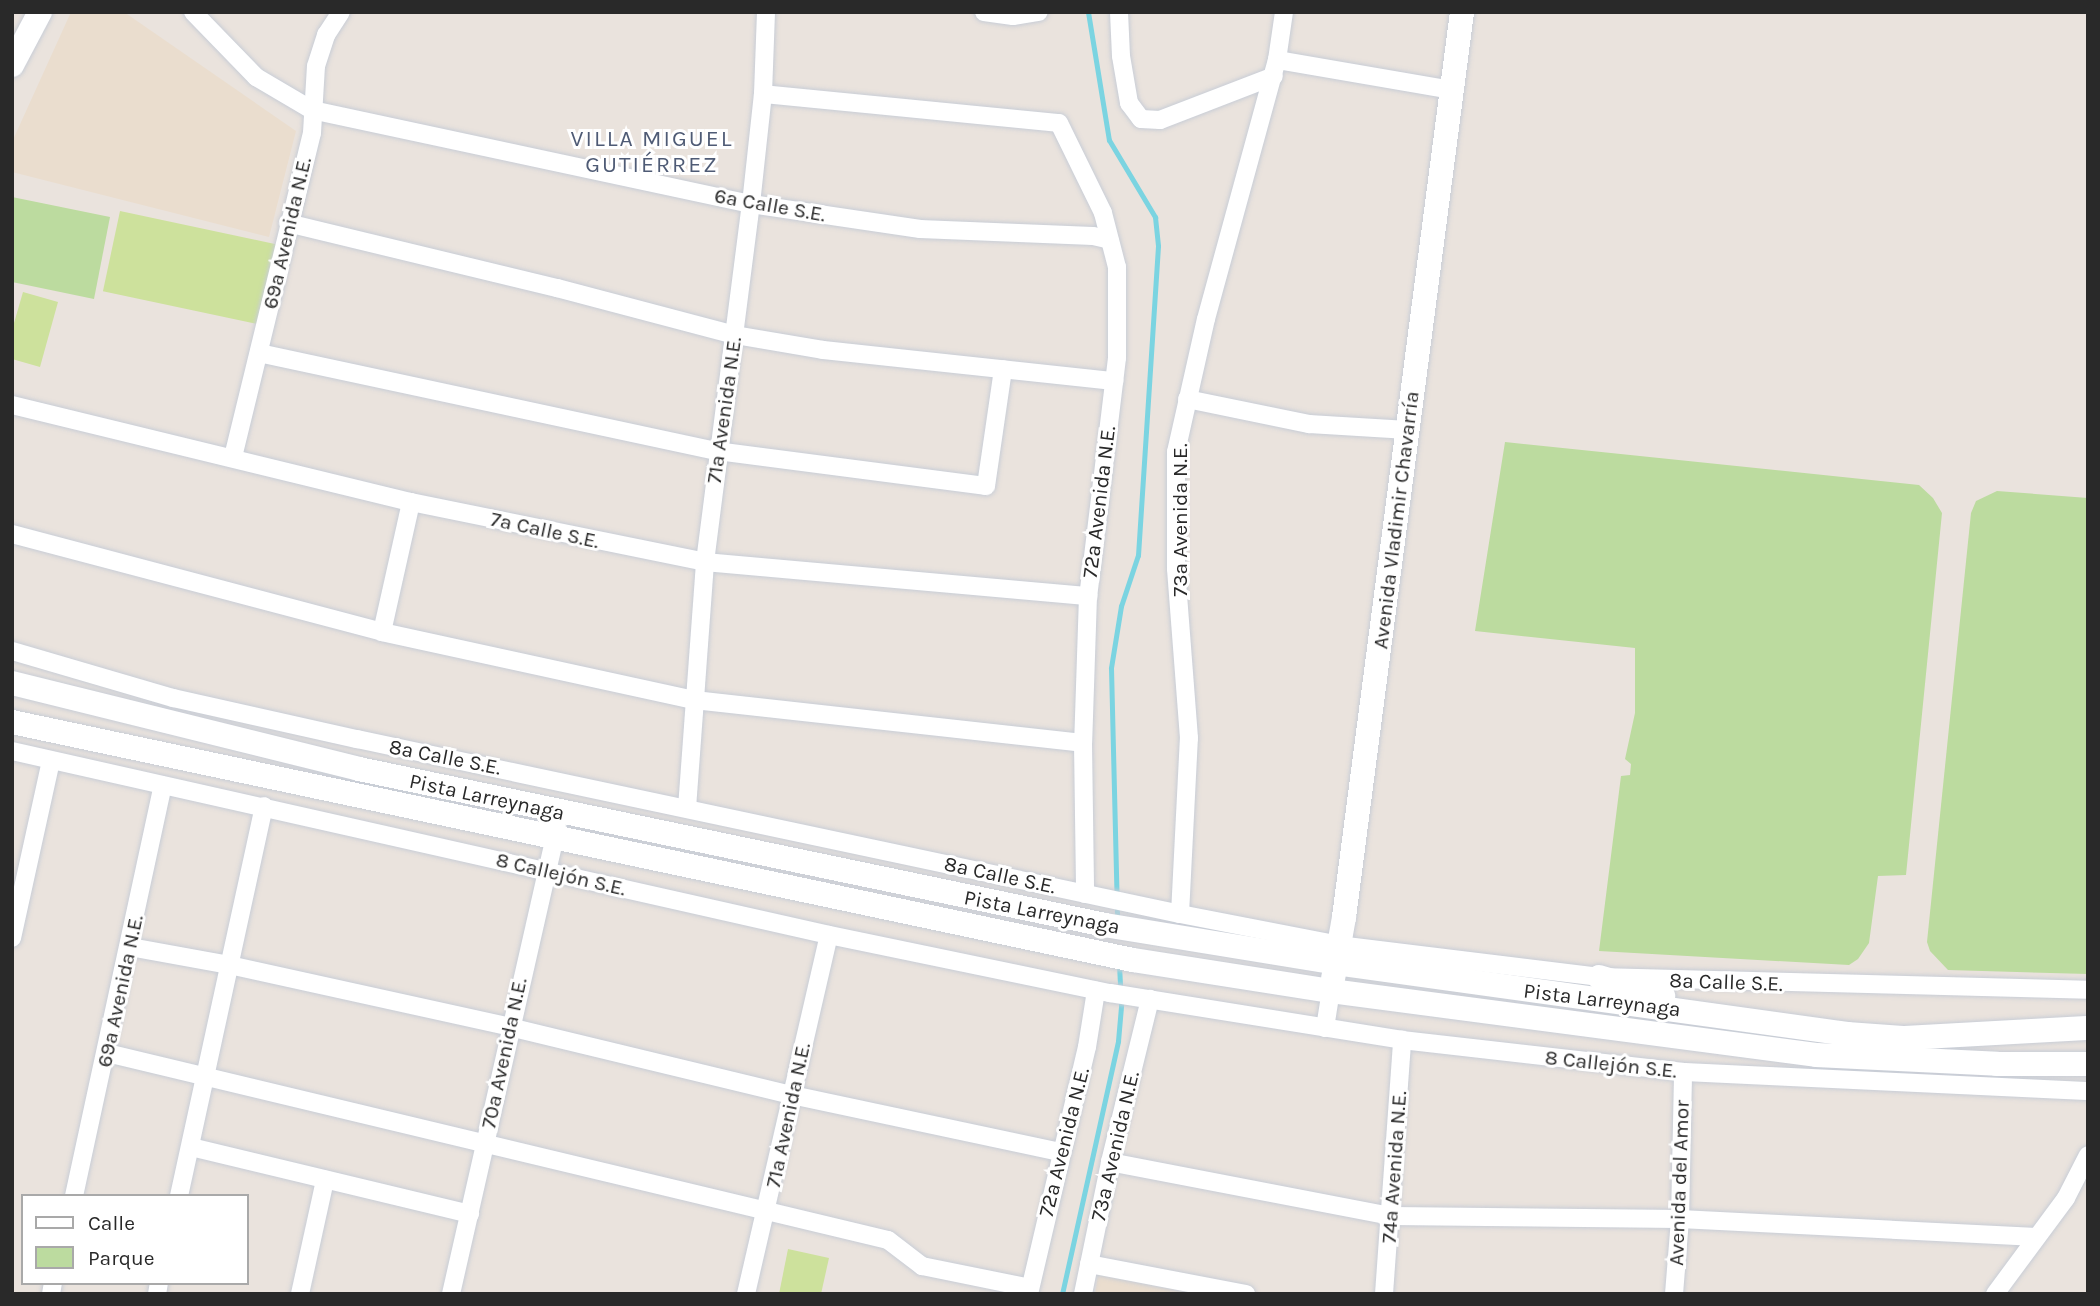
<!DOCTYPE html>
<html>
<head>
<meta charset="utf-8">
<style>
	body { margin:0 }
	#map { position:relative; width:2100px; height:1306px; overflow:hidden; background:#eae3dd; font-family:Karla,sans-serif }
	div>[style] { position:absolute }
	[style*='--x'] { left:calc(var(--x)*1px); top:calc(var(--y)*1px); width:calc(var(--w)*1px); rotate:calc(var(--a)*1deg) }
	.education>* { inset:0; background:#eaddce }
	.green>* { inset:0; background:#bcdb9f }
	.pitch>* { inset:0; background:#cde19c; transform-origin:0 0 }
	.stream>* { height:5px; margin:-2.5px; padding:0 2.5px; transform-origin:2.5px; border-radius:2.5px; background:#7bd4e1 }
	.roads { filter:drop-shadow(0 0 2px #c8cdd6) drop-shadow(0 0 2px #c8cdd6) }
	.street>* { height:18px; margin:-9px; padding:0 9px; transform-origin:9px; border-radius:9px; background:#fff }
	.secondary>* { height:24px; margin:-12px; padding:0 12px; transform-origin:12px; border-radius:12px; background:#fff }
	span { translate:-50% -50%; white-space:nowrap; text-align:center; line-height:1.15; -webkit-text-stroke:6px #fff; paint-order:stroke }
	.street-label { font-size:21px; color:#292929 }
	.neighbourhood-label { font-size:23px; color:#4f5b75; letter-spacing:2px }
	.frame { position:absolute; inset:0; border:14px solid #292929; pointer-events:none }
	.legend { position:absolute; left:21px; top:1194px; width:228px; height:91px; box-sizing:border-box; background:#fff; border:2px solid #a9a9a9; margin:0; padding:9px 12px; list-style:none; font-size:21px; color:#292929 }
	.legend li { display:flex; align-items:center; gap:14px; height:35px }
	.legend b { width:35px; border:2px solid #a9a9a9 }
</style>
</head>
<body>
<div id="map">
	<div class="education">
		<i style="clip-path:polygon(71px 12px,124px 12px,296px 131px,269px 237px,12px 172px,12px 142px)"></i>
		<i style="clip-path:polygon(1098px 1275px,1195px 1294px,1095px 1294px)"></i>
	</div>
	<div class="green">
		<i style="clip-path:polygon(12px 197px,110px 217px,94px 299px,12px 282px)"></i>
		<i style="clip-path:polygon(1505px 442px,1919px 485px,1933px 498px,1942px 513px,1906px 875px,1878px 876px,1869px 943px,1858px 959px,1849px 965px,1599px 951px,1621px 776px,1630px 775px,1631px 764px,1625px 759px,1635px 713px,1635px 648px,1475px 631px)"></i>
		<i style="clip-path:polygon(1997px 491px,2088px 498px,2088px 974px,1948px 970px,1930px 951px,1927px 942px,1971px 513px,1976px 501px)"></i>
	</div>
	<div class="pitch">
		<i style="left:120px;top:211px;width:163px;height:82px;rotate:12deg"></i>
		<i style="clip-path:polygon(23px 292px,58px 302px,40px 367px,12px 359px,12px 330px)"></i>
		<i style="clip-path:polygon(788px 1249px,829px 1258px,821px 1294px,779px 1294px)"></i>
	</div>
	<div class="stream">
		<i style="--x:1088;--y:12;--w:130;--a:80.7"></i>
		<i style="--x:1109;--y:140;--w:90;--a:59.1"></i>
		<i style="--x:1155;--y:217;--w:29;--a:84"></i>
		<i style="--x:1158;--y:246;--w:310;--a:93.7"></i>
		<i style="--x:1138;--y:555;--w:54;--a:108.4"></i>
		<i style="--x:1121;--y:606;--w:63;--a:99.2"></i>
		<i style="--x:1111;--y:668;--w:251;--a:88.6"></i>
		<i style="--x:1062;--y:1294;--w:259;--a:-77.5"></i>
		<i style="--x:1118;--y:1041;--w:36;--a:-85"></i>
		<i style="--x:1121;--y:1005;--w:41;--a:-92.8"></i>
	</div>
	<div class="roads">
		<div class="street">
			<i style="--x:193;--y:12;--w:91;--a:45.9"></i>
			<i style="--x:256;--y:77;--w:65;--a:30.5"></i>
			<i style="--x:312;--y:110;--w:449;--a:12.1"></i>
			<i style="--x:751;--y:204;--w:171;--a:8.4"></i>
			<i style="--x:920;--y:229;--w:173;--a:2.3"></i>
			<i style="--x:1093;--y:236;--w:17;--a:13"></i>
			<i style="--x:984;--y:12;--w:29;--a:8"></i>
			<i style="--x:1013;--y:16;--w:26;--a:-9"></i>
			<i style="--x:1119;--y:12;--w:44;--a:87.4"></i>
			<i style="--x:1121;--y:56;--w:48;--a:80.3"></i>
			<i style="--x:1129;--y:103;--w:20;--a:53"></i>
			<i style="--x:1141;--y:119;--w:19;--a:3"></i>
			<i style="--x:1160;--y:120;--w:122;--a:-21.1"></i>
			<i style="--x:1277;--y:60;--w:178;--a:9.7"></i>
			<i style="--x:763;--y:94;--w:297;--a:5.6"></i>
			<i style="--x:1059;--y:123;--w:100;--a:63.9"></i>
			<i style="--x:1103;--y:213;--w:56;--a:75.5"></i>
			<i style="--x:1117;--y:267;--w:91;--a:90"></i>
			<i style="--x:1117;--y:358;--w:240;--a:96.9"></i>
			<i style="--x:1088;--y:596;--w:147;--a:91.9"></i>
			<i style="--x:1083;--y:743;--w:151;--a:89.2"></i>
			<i style="--x:288;--y:223;--w:277;--a:13.6"></i>
			<i style="--x:557;--y:288;--w:184;--a:14.8"></i>
			<i style="--x:735;--y:335;--w:89;--a:9.7"></i>
			<i style="--x:823;--y:350;--w:293;--a:6.1"></i>
			<i style="--x:259;--y:353;--w:468;--a:12.1"></i>
			<i style="--x:717;--y:451;--w:271;--a:7.4"></i>
			<i style="--x:986;--y:486;--w:118;--a:-81.7"></i>
			<i style="--x:1187;--y:399;--w:125;--a:11.6"></i>
			<i style="--x:1309;--y:424;--w:99;--a:3.5"></i>
			<i style="--x:12;--y:405;--w:411;--a:13.7"></i>
			<i style="--x:411;--y:502;--w:300;--a:11.5"></i>
			<i style="--x:705;--y:562;--w:385;--a:5.1"></i>
			<i style="--x:233;--y:457;--w:333;--a:-76.3"></i>
			<i style="--x:312;--y:133;--w:67;--a:-86.6"></i>
			<i style="--x:316;--y:66;--w:33;--a:-72"></i>
			<i style="--x:326;--y:35;--w:27;--a:-57"></i>
			<i style="--x:12;--y:534;--w:383;--a:14.8"></i>
			<i style="--x:382;--y:632;--w:319;--a:12.3"></i>
			<i style="--x:694;--y:700;--w:391;--a:6.3"></i>
			<i style="--x:382;--y:632;--w:133;--a:-77.4"></i>
			<i style="--x:12;--y:651;--w:168;--a:16.3"></i>
			<i style="--x:173;--y:698;--w:189;--a:12.6"></i>
			<i style="--x:357;--y:739;--w:841;--a:12"></i>
			<i style="--x:1180;--y:914;--w:162;--a:11"></i>
			<i style="--x:1339;--y:945;--w:262;--a:7"></i>
			<i style="--x:1599;--y:977;--w:489;--a:1.5"></i>
			<i style="--x:12;--y:751;--w:837;--a:12.69"></i>
			<i style="--x:829;--y:935;--w:287;--a:11.7"></i>
			<i style="--x:1110;--y:993;--w:296;--a:9.1"></i>
			<i style="--x:1402;--y:1040;--w:283;--a:6.5"></i>
			<i style="--x:1683;--y:1072;--w:405;--a:2.7"></i>
			<i style="--x:687;--y:808;--w:247;--a:-85.8"></i>
			<i style="--x:705;--y:562;--w:361;--a:-82.7"></i>
			<i style="--x:751;--y:204;--w:111;--a:-83.8"></i>
			<i style="--x:763;--y:94;--w:82;--a:-87.9"></i>
			<i style="--x:1180;--y:914;--w:176;--a:-87.1"></i>
			<i style="--x:1189;--y:738;--w:169;--a:-94.4"></i>
			<i style="--x:1176;--y:569;--w:117;--a:-90"></i>
			<i style="--x:1176;--y:452;--w:136;--a:-77.3"></i>
			<i style="--x:1206;--y:319;--w:269;--a:-74.7"></i>
			<i style="--x:1277;--y:60;--w:49;--a:-81.7"></i>
			<i style="--x:12;--y:938;--w:181;--a:-77.6"></i>
			<i style="--x:130;--y:947;--w:101;--a:10.3"></i>
			<i style="--x:229;--y:965;--w:288;--a:12.4"></i>
			<i style="--x:510;--y:1027;--w:290;--a:13.6"></i>
			<i style="--x:792;--y:1095;--w:274;--a:12"></i>
			<i style="--x:1325;--y:1028;--w:37;--a:-81"></i>
			<i style="--x:107;--y:1053;--w:803;--a:13.47"></i>
			<i style="--x:888;--y:1240;--w:43;--a:37.4"></i>
			<i style="--x:922;--y:1266;--w:110;--a:11.5"></i>
			<i style="--x:191;--y:1147;--w:287;--a:13.5"></i>
			<i style="--x:1110;--y:1162;--w:286;--a:10.9"></i>
			<i style="--x:1391;--y:1216;--w:289;--a:0.6"></i>
			<i style="--x:1680;--y:1219;--w:357;--a:2.9"></i>
			<i style="--x:74;--y:1196;--w:420;--a:-77.8"></i>
			<i style="--x:179;--y:1196;--w:399;--a:-77.7"></i>
			<i style="--x:1089;--y:1264;--w:160;--a:10.8"></i>
			<i style="--x:51;--y:1294;--w:11;--a:-80"></i>
			<i style="--x:157;--y:1294;--w:11;--a:-80"></i>
			<i style="--x:300;--y:1294;--w:117;--a:-77.6"></i>
			<i style="--x:451;--y:1294;--w:480;--a:-77.2"></i>
			<i style="--x:746;--y:1294;--w:368;--a:-77"></i>
			<i style="--x:1029;--y:1294;--w:254;--a:-76.8"></i>
			<i style="--x:1087;--y:1047;--w:57;--a:-80.9"></i>
			<i style="--x:1083;--y:1294;--w:135;--a:-78.4"></i>
			<i style="--x:1110;--y:1162;--w:168;--a:-76.2"></i>
			<i style="--x:1384;--y:1294;--w:255;--a:-85.9"></i>
			<i style="--x:1674;--y:1294;--w:75;--a:-85.4"></i>
			<i style="--x:1680;--y:1219;--w:147;--a:-88.8"></i>
			<i style="--x:1995;--y:1294;--w:119;--a:-53.5"></i>
			<i style="--x:2066;--y:1198;--w:48;--a:-62.9"></i>
		</div>
		<div class="secondary">
			<i style="--x:12;--y:65;--w:60;--a:-62.2"></i>
			<i style="--x:12;--y:683;--w:357;--a:13.9"></i>
			<i style="--x:359;--y:769;--w:762;--a:11.81"></i>
			<i style="--x:1105;--y:925;--w:234;--a:9.3"></i>
			<i style="--x:1336;--y:963;--w:516;--a:7.91"></i>
			<i style="--x:1847;--y:1034;--w:56;--a:4.1"></i>
			<i style="--x:1903;--y:1038;--w:185;--a:-3.1"></i>
			<i style="--x:12;--y:722;--w:1146;--a:11.99"></i>
			<i style="--x:1133;--y:960;--w:200;--a:8.9"></i>
			<i style="--x:1331;--y:991;--w:489;--a:7.5"></i>
			<i style="--x:1816;--y:1055;--w:181;--a:2.8"></i>
			<i style="--x:1997;--y:1064;--w:91;--a:0"></i>
			<i style="--x:1599;--y:977;--w:67;--a:16.5"></i>
			<i style="--x:1333;--y:979;--w:63;--a:-79.9"></i>
			<i style="--x:1344;--y:917;--w:913;--a:-82.57"></i>
		</div>
	</div>
	<div class="street-label">
		<span style="left:770px;top:205px;rotate:10deg">6a Calle S.E.</span>
		<span style="left:287px;top:233px;rotate:-77deg">69a Avenida N.E.</span>
		<span style="left:724px;top:410px;rotate:-82deg">71a Avenida N.E.</span>
		<span style="left:1099px;top:502px;rotate:-83deg">72a Avenida N.E.</span>
		<span style="left:1180px;top:520px;rotate:-90deg">73a Avenida N.E.</span>
		<span style="left:1396px;top:520px;rotate:-83deg">Avenida Vladimir Chavarría</span>
		<span style="left:545px;top:530px;rotate:12deg">7a Calle S.E.</span>
		<span style="left:445px;top:757px;rotate:11deg">8a Calle S.E.</span>
		<span style="left:487px;top:797px;rotate:12deg">Pista Larreynaga</span>
		<span style="left:561px;top:874px;rotate:13deg">8 Callejón S.E.</span>
		<span style="left:1000px;top:875px;rotate:12deg">8a Calle S.E.</span>
		<span style="left:1042px;top:912px;rotate:11deg">Pista Larreynaga</span>
		<span style="left:1726px;top:982px;rotate:2deg">8a Calle S.E.</span>
		<span style="left:120px;top:991px;rotate:-78deg">69a Avenida N.E.</span>
		<span style="left:1602px;top:1000px;rotate:7deg">Pista Larreynaga</span>
		<span style="left:504px;top:1053px;rotate:-78deg">70a Avenida N.E.</span>
		<span style="left:1611px;top:1064px;rotate:6deg">8 Callejón S.E.</span>
		<span style="left:788px;top:1115px;rotate:-78deg">71a Avenida N.E.</span>
		<span style="left:1064px;top:1142px;rotate:-76deg">72a Avenida N.E.</span>
		<span style="left:1115px;top:1146px;rotate:-77deg">73a Avenida N.E.</span>
		<span style="left:1394px;top:1167px;rotate:-86deg">74a Avenida N.E.</span>
		<span style="left:1679px;top:1183px;rotate:-88deg">Avenida del Amor</span>
	</div>
	<div class="neighbourhood-label">
		<span style="left:652px;top:152px">VILLA MIGUEL<br>GUTIÉRREZ</span>
	</div>
	<div class="frame"></div>
	<ul class="legend">
	<li><b style="height:9px;background:#fff"></b>Calle</li>
	<li><b style="height:19px;background:#bcdb9f"></b>Parque</li>
	</ul>
</div>
</body>
</html>
